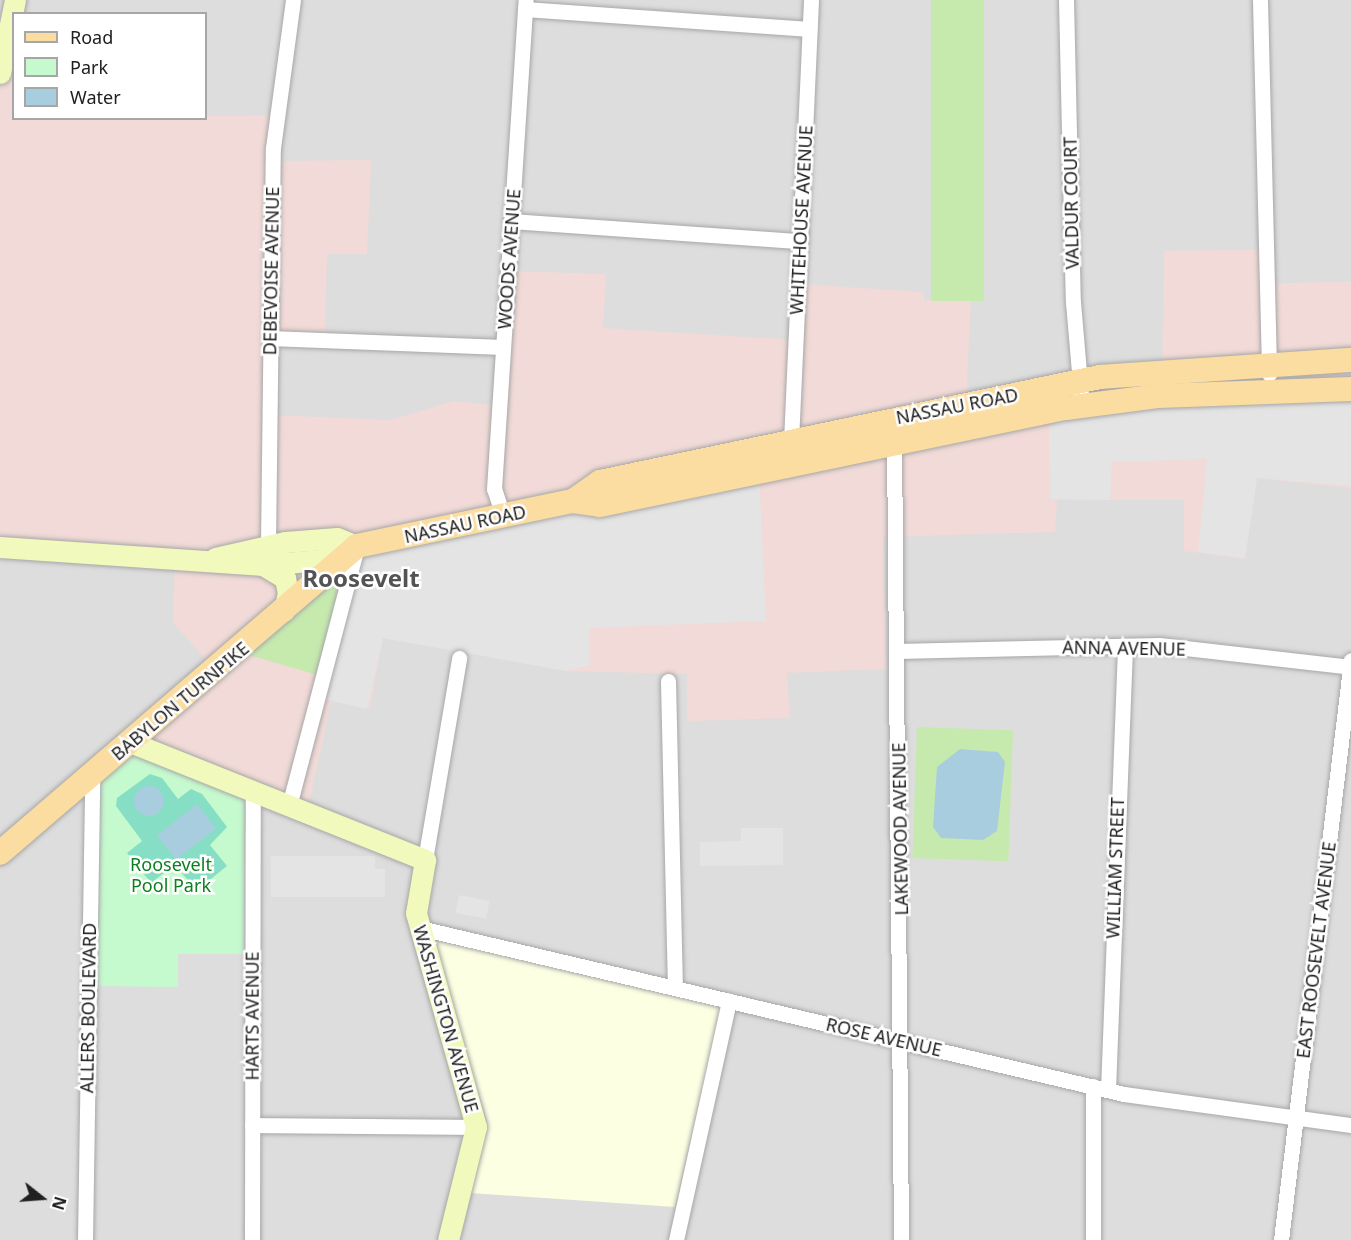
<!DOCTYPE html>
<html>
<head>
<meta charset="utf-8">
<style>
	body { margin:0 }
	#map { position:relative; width:1351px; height:1240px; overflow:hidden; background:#f1eee7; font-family:"Noto Sans",sans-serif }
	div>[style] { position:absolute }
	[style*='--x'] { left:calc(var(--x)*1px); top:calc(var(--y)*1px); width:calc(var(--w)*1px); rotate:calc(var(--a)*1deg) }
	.residential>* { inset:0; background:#dedddd }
	.commercial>* { inset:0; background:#f1dad7 }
	.education>* { inset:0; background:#fcffe2 }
	.grass>* { inset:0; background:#c6eaae; transform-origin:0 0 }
	.park>* { inset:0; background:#c5f9ce }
	.pitch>* { inset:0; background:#86dfc4 }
	.parking>* { inset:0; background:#e4e4e4; transform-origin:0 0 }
	.water>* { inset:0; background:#a8cdde; transform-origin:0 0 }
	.round { border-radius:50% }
	.roads { filter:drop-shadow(0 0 2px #a7a7a7) drop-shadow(0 0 2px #a7a7a7) }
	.street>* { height:15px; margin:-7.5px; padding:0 7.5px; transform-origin:7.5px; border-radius:7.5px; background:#fff }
	.secondary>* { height:21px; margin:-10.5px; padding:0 10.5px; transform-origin:10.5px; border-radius:10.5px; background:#f1f9bc }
	.primary>* { height:24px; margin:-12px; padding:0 12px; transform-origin:12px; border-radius:12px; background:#fbdca1 }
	span { translate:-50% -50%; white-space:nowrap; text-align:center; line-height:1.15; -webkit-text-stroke:5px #fff; paint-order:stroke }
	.street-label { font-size:18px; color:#202020 }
	.park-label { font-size:18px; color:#0c8020 }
	.district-label { font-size:24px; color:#535353; font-weight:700 }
	.legend { position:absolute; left:12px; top:12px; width:195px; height:108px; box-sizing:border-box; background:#fff; border:2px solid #a6a6a6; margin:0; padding:8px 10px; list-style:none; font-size:18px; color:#202020 }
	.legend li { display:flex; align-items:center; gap:12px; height:30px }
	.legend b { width:30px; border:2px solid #a6a6a6 }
	.north { position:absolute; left:12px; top:1168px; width:60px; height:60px; -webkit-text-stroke:4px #fff; paint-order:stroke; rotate:107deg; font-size:16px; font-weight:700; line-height:24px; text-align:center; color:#202020 }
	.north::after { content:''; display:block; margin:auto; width:21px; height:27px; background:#202020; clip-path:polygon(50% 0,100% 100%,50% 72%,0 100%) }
</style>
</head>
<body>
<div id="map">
	<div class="residential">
		<i style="clip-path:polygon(evenodd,0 0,1351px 0,1351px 1240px,0 1240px,0 0,14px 14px,206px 14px,206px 118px,14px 118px,14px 14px)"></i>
	</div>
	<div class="commercial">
		<i style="clip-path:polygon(7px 57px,13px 59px,14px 118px,275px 115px,275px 161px,371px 160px,367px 254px,327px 254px,325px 336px,273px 335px,270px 415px,391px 420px,454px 401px,501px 406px,509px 271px,606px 274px,603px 328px,798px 340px,800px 284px,924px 292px,924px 301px,971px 295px,966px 409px,1162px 378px,1164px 251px,1265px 249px,1266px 284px,1351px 281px,1351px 488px,1257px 478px,1245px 559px,1184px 551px,1184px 500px,1057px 500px,1055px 532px,883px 537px,886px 669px,787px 673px,790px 718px,687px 721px,687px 674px,567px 671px,383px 638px,370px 707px,332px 699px,307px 812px,134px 751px,214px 668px,173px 623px,175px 558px,0 546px,0 91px)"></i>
	</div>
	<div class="education">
		<i style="clip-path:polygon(428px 934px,721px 1007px,675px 1207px,471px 1193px,487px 1121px)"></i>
	</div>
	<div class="grass">
		<i style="left:931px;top:0;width:53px;height:301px"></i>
		<i style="clip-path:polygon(335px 573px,345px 580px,321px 676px,245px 654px)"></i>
		<i style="left:917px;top:727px;width:96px;height:131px;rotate:2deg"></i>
	</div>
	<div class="park">
		<i style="clip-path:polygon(134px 751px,245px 796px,244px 954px,178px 954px,178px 987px,97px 986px,99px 778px)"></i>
	</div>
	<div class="pitch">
		<i style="clip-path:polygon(150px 774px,162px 778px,178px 799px,191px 789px,202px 794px,227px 827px,210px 845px,227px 866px,197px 890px,178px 869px,169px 869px,151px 883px,127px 853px,142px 841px,116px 806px,117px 798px)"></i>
	</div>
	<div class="parking">
		<i style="clip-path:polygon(1351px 389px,1351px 486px,1257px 478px,1245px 558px,1198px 552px,1207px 459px,1112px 462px,1110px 500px,1050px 499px,1049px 411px)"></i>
		<i style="clip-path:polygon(759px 471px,766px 621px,590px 628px,590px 665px,567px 671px,383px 638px,367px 709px,315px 697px,357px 546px)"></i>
		<i style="clip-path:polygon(741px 828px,783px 828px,783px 865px,700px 866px,700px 842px,741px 841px)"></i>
		<i style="clip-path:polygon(271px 856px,375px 856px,375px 869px,385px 869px,385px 897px,271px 897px)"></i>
		<i style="left:459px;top:895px;width:31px;height:18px;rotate:11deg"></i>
	</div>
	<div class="water">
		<i style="clip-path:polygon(960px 749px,998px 752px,1005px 762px,997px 831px,983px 840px,941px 838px,933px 827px,937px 767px)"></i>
		<i class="round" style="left:134px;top:786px;width:30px;height:30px"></i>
		<i style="left:197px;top:804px;width:31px;height:51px;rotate:52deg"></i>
	</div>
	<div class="roads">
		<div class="street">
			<i style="--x:1066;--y:0;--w:302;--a:88.7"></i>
			<i style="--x:1073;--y:302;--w:104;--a:85.1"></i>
			<i style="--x:1260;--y:0;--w:374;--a:88.6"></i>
			<i style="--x:525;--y:9;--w:285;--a:4"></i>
			<i style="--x:511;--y:221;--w:290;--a:4"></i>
			<i style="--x:270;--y:338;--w:232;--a:2.2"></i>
			<i style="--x:894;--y:437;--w:803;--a:89.5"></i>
			<i style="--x:791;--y:441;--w:441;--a:-87.4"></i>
			<i style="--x:503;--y:516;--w:28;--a:-108"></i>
			<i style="--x:494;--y:489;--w:490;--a:-86.3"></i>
			<i style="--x:268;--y:544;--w:396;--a:-89.3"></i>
			<i style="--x:273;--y:148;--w:149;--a:-82.3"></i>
			<i style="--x:896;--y:651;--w:263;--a:-1.3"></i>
			<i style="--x:1159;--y:645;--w:193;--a:6.5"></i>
			<i style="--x:668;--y:681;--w:307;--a:88.7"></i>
			<i style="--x:289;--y:806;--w:269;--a:-75.3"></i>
			<i style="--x:425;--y:860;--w:205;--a:-80.4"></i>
			<i style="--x:420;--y:928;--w:723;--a:13.27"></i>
			<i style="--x:1124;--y:1094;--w:229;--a:7.8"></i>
			<i style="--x:1108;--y:1090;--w:444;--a:-87.8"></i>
			<i style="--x:252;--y:1125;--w:224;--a:0.5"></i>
			<i style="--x:85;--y:1240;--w:465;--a:-89.1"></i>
			<i style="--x:252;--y:1240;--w:449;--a:-89.9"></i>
			<i style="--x:676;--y:1240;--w:245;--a:-77.5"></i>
			<i style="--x:1093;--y:1240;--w:154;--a:-90"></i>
			<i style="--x:1281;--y:1240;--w:584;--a:-83.12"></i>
		</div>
		<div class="secondary">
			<i style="--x:0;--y:73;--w:75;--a:-78.4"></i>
			<i style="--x:0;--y:547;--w:264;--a:3.9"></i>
			<i style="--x:263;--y:565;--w:69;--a:-5"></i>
			<i style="--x:332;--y:559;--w:19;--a:-28"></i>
			<i style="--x:215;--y:558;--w:72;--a:-12.9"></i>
			<i style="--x:285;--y:542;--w:52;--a:-4.4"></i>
			<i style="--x:337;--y:538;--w:22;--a:22"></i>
			<i style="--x:263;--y:565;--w:26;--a:31"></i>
			<i style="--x:285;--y:578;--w:15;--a:79"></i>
			<i style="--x:288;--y:593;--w:18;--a:103"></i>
			<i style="--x:130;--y:742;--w:318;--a:21.8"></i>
			<i style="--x:425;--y:860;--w:54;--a:99.6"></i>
			<i style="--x:416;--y:913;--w:222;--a:74.3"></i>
			<i style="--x:476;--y:1127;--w:116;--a:103.9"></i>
		</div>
		<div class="primary">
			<i style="--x:573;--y:501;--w:33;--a:-35"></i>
			<i style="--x:600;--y:482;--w:511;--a:-11.86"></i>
			<i style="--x:1100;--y:377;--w:252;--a:-3.9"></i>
			<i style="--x:0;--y:853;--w:471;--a:-40.7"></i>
			<i style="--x:357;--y:546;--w:221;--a:-11.8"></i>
			<i style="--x:573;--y:501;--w:27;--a:8"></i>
			<i style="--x:600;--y:505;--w:476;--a:-11.8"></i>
			<i style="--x:1066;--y:408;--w:94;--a:-7.4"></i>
			<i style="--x:1159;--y:396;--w:192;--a:-2.1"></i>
		</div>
	</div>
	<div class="street-label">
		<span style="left:1071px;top:203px;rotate:-91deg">VALDUR COURT</span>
		<span style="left:801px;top:220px;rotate:-87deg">WHITEHOUSE AVENUE</span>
		<span style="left:509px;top:259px;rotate:-86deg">WOODS AVENUE</span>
		<span style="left:271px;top:271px;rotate:-89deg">DEBEVOISE AVENUE</span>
		<span style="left:957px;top:406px;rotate:-11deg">NASSAU ROAD</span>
		<span style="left:465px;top:524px;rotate:-12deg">NASSAU ROAD</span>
		<span style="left:1124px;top:648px;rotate:1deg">ANNA AVENUE</span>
		<span style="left:180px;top:701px;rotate:-40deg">BABYLON TURNPIKE</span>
		<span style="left:900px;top:829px;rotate:-91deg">LAKEWOOD AVENUE</span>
		<span style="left:1115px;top:868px;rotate:-88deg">WILLIAM STREET</span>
		<span style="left:1316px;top:950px;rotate:-83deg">EAST ROOSEVELT AVENUE</span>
		<span style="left:88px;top:1008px;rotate:-89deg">ALLERS BOULEVARD</span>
		<span style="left:252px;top:1016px;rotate:-90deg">HARTS AVENUE</span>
		<span style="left:446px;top:1019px;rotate:74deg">WASHINGTON AVENUE</span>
		<span style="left:884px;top:1037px;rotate:13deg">ROSE AVENUE</span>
	</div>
	<div class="park-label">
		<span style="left:171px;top:875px">Roosevelt<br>Pool Park</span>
	</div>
	<div class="district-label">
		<span style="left:361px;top:578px">Roosevelt</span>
	</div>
	<ul class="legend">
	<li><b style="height:8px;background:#fbdca1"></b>Road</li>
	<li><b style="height:16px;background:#c5f9ce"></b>Park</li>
	<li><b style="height:16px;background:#a8cdde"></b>Water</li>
	</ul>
	<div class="north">N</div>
</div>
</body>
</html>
